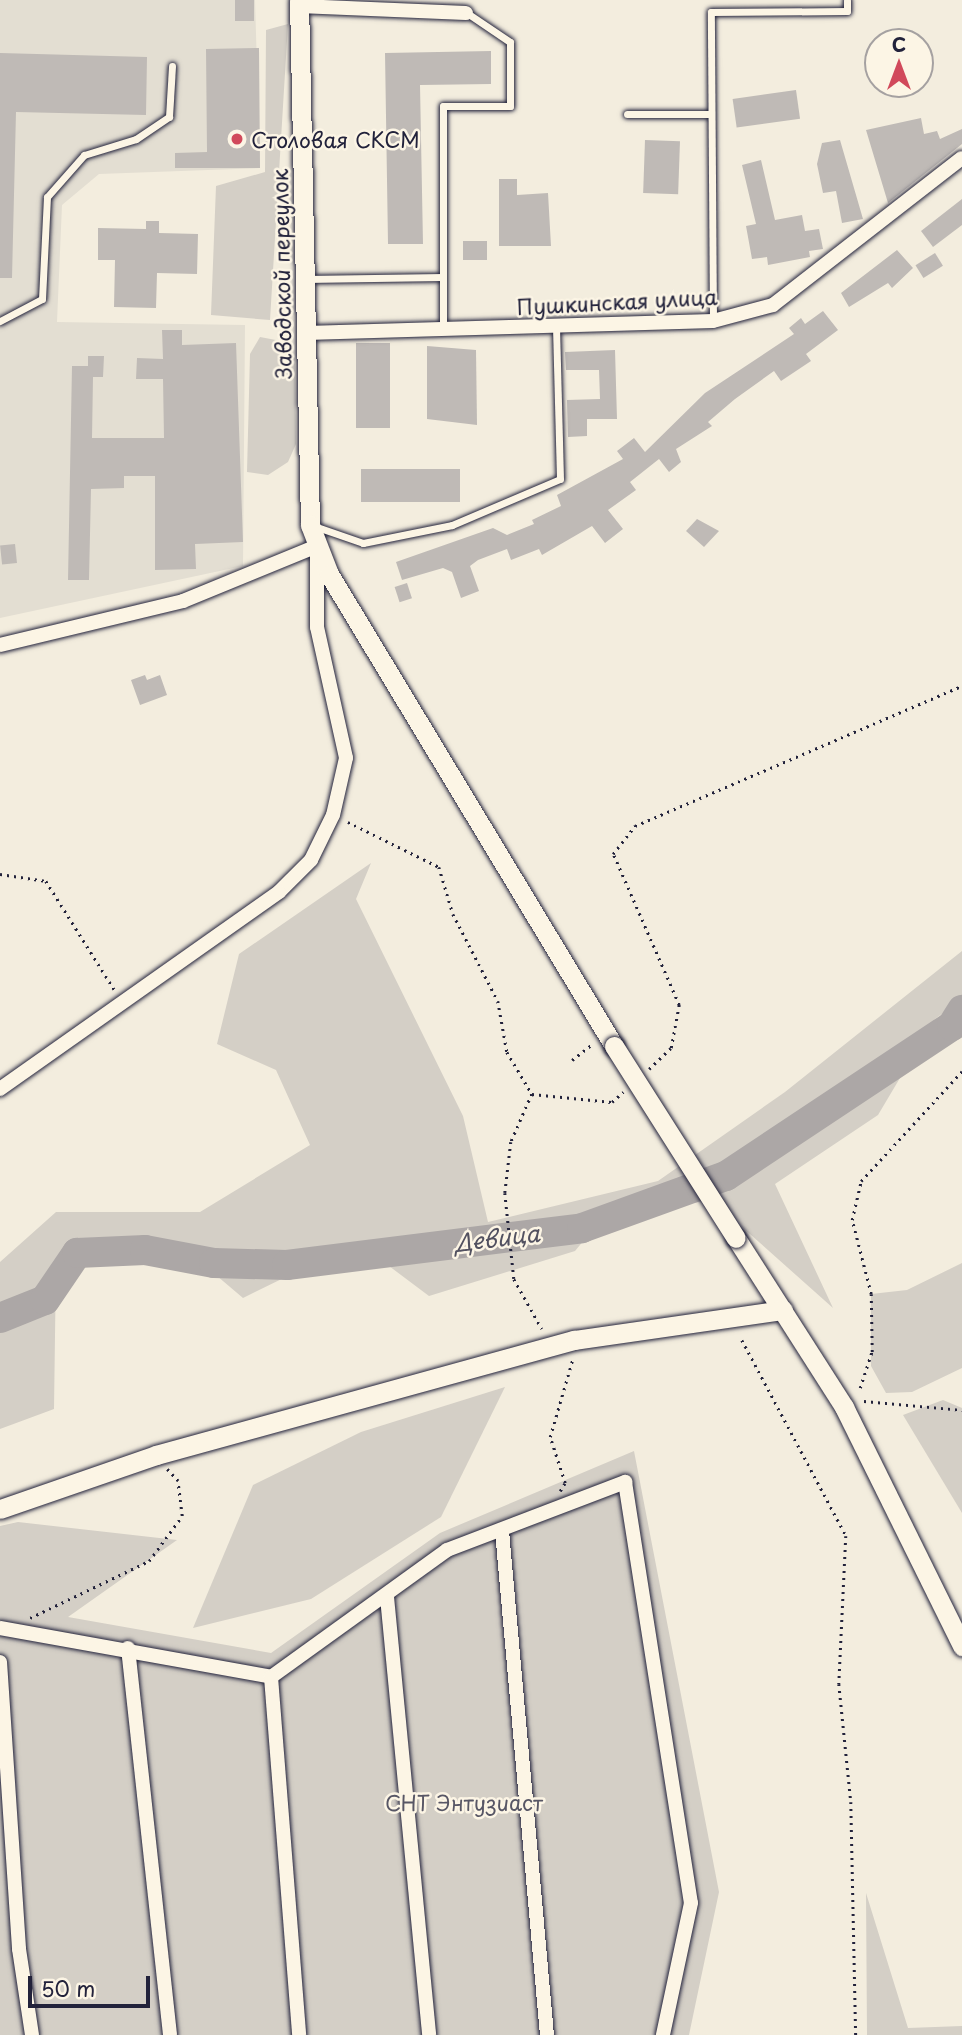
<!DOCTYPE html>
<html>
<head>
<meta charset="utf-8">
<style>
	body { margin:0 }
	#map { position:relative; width:962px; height:2035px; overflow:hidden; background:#f3edde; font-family:"Playpen Sans",sans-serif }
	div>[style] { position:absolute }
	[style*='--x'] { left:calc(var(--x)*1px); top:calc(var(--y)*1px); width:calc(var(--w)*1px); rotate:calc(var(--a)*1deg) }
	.built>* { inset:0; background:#e3ded2 }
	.green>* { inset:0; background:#d4cfc6 }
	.river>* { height:30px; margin:-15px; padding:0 15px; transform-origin:15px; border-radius:15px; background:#aca7a6 }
	.building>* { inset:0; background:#bfbab6; transform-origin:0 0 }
	.path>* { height:2.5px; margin-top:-1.25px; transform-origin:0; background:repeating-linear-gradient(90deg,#22223b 0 2px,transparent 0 7px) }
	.roads { filter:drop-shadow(0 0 2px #22223b) drop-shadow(0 0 2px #22223b) }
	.lane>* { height:7px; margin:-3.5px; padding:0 3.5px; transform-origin:3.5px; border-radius:3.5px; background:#fcf5e5 }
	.street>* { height:14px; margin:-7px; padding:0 7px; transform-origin:7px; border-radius:7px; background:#fcf5e5 }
	.secondary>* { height:19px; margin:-9.5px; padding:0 9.5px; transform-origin:9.5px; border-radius:9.5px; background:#fcf5e5 }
	.bridges { filter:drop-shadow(0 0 2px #22223b) drop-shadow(0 0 2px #22223b) }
	.secondary-bridge>* { height:19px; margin:-9.5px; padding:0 9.5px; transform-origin:9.5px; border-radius:9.5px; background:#fcf5e5 }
	.dots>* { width:19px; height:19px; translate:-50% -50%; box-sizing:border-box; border:4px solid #fcf5e5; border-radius:50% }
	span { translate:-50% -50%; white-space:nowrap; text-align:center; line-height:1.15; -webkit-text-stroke:5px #fcf5e5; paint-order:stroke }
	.poi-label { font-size:21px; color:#22223b }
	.left { translate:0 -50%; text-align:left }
	.street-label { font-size:21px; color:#22223b }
	.park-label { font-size:21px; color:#575665 }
	.water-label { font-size:23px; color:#525160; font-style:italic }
	.north { position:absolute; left:864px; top:28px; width:70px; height:70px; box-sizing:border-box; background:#fcf5e5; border:2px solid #a5a1a1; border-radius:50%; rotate:0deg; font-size:19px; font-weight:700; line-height:28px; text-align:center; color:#22223b }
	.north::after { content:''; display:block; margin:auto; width:24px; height:32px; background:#d1495b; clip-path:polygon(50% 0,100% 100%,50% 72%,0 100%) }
	.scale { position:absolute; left:28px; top:1976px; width:122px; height:32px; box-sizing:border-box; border:4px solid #22223b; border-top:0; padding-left:9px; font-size:21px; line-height:24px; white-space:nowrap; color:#22223b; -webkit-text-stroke:5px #fcf5e5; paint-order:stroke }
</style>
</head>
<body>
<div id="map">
	<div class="built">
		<i style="clip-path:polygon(0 0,255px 0,260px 168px,99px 174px,62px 205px,57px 322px,245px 325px,243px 566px,0 618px)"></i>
	</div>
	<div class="green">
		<i style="clip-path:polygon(288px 24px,270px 320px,211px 315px,216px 186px,265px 172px,266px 30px)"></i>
		<i style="clip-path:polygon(260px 337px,281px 341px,295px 358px,296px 444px,288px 462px,268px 475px,247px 472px,250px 354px)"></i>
		<i style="clip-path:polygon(371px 863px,356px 899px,463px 1116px,488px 1222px,658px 1181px,785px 1092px,962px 951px,962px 999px,935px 1019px,878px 1115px,775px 1184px,833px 1308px,714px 1202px,614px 1204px,575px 1251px,429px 1296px,357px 1242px,243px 1298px,177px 1242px,56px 1263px,54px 1409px,0 1429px,0 1262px,56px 1212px,200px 1212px,310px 1145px,276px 1070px,217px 1044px,239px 954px)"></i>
		<i style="clip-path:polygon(962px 1263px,962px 1368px,912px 1392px,886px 1393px,871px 1366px,871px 1294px,907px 1290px)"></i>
		<i style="clip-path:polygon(505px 1387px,441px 1517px,311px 1599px,193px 1628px,253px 1485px,361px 1432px)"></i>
		<i style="clip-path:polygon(943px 1400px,962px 1408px,962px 1513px,903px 1415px)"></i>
		<i style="clip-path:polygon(634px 1451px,719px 1892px,689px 2035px,0 2035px,0 1526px,18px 1522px,177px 1540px,68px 1617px,271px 1653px,440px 1533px)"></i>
		<i style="clip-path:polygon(866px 1893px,908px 2028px,962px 2026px,962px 2035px,867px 2035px)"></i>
	</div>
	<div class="river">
		<i style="--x:0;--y:1318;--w:48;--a:-21.8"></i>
		<i style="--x:45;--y:1300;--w:57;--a:-55.8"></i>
		<i style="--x:77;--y:1253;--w:68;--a:-2.5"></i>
		<i style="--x:145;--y:1250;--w:70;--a:10.7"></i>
		<i style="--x:214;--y:1263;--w:73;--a:1.6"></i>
		<i style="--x:287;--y:1265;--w:297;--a:-7.1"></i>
		<i style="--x:582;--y:1228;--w:153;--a:-19.9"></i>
		<i style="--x:726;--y:1176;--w:271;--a:-33.6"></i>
		<i style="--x:952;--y:1026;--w:19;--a:-58"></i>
	</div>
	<div class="building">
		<i style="left:235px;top:0;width:19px;height:21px"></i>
		<i style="clip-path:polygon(259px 48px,260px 168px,175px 168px,175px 153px,207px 152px,206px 49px)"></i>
		<i style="clip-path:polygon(491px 51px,491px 84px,420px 85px,423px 244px,388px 244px,385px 53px)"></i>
		<i style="clip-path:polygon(0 53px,147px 57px,146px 115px,16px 112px,12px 278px,0 278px)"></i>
		<i style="left:796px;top:90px;width:29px;height:64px;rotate:82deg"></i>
		<i style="clip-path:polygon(921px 118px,924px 134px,937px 131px,940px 139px,962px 129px,962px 144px,888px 203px,866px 130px)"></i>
		<i style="left:645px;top:140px;width:35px;height:53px;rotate:2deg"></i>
		<i style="clip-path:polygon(840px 140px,863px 219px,842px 223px,836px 191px,823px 193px,817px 164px,822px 143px)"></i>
		<i style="clip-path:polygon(761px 160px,775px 220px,802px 215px,805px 231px,819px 229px,823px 249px,809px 251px,810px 257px,768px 265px,767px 257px,752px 259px,746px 226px,756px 224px,742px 165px)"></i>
		<i style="clip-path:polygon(499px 179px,517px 179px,517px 195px,548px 193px,551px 246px,499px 246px)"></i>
		<i style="clip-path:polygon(962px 199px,962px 225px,933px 247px,921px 231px)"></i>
		<i style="clip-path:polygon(146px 221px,159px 221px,159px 233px,198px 234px,197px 274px,157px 273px,156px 308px,114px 307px,115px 260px,98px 260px,98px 228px,146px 229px)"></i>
		<i style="left:463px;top:241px;width:24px;height:19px"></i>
		<i style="clip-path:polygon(897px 250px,913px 268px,892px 288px,888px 283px,849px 307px,841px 293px)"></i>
		<i style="left:935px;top:253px;width:15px;height:23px;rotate:58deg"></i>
		<i style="clip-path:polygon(823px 311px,838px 330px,806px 354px,811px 361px,781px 381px,774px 371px,735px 399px,708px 422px,712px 426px,676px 449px,681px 462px,669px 472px,659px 459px,630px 482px,636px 490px,608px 510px,623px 529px,605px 543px,592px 526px,542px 555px,539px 549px,511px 560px,507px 549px,478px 560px,470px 566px,479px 591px,461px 598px,452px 572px,443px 568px,402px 580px,396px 562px,493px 528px,507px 535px,534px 524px,532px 520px,561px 506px,557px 495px,623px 459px,617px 451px,634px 438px,645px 452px,705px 393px,794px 334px,789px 328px,801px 318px,805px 324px)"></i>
		<i style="clip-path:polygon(162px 330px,182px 330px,182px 345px,236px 343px,243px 542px,195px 544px,196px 569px,155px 570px,155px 476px,124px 476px,124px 488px,91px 489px,89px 580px,68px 580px,72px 366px,88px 366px,88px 356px,104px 356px,103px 377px,93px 377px,92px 438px,164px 438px,163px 379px,136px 379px,137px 358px,163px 359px)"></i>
		<i style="left:356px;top:343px;width:34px;height:85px"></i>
		<i style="clip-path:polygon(427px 346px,476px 350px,477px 425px,427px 419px)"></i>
		<i style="clip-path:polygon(615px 350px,617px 419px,587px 419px,587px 436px,568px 437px,567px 400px,600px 399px,599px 370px,566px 370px,565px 352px)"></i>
		<i style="left:361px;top:469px;width:99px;height:33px"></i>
		<i style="clip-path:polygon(697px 519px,719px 531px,704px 547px,686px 531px)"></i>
		<i style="left:15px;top:544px;width:19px;height:15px;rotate:84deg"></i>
		<i style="left:407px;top:583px;width:16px;height:13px;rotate:72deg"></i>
		<i style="clip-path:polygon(145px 675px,147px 680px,160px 675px,167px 695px,140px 705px,131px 680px)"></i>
	</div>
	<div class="path">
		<i style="--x:348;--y:822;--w:102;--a:26.3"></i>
		<i style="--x:439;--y:867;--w:49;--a:73.4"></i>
		<i style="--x:453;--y:914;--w:98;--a:62.7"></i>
		<i style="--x:498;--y:1001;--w:52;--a:80"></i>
		<i style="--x:507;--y:1052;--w:49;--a:59.2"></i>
		<i style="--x:532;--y:1094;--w:80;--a:5.7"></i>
		<i style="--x:612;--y:1102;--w:15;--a:-42"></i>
		<i style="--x:0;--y:874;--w:47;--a:8.7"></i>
		<i style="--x:46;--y:881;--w:128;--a:57.8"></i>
		<i style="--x:572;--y:1060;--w:24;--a:-38"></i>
		<i style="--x:649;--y:1069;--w:30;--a:-44"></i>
		<i style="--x:671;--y:1048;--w:44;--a:-79.5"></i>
		<i style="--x:679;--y:1005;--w:165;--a:-113.6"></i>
		<i style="--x:613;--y:854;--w:36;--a:-52"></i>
		<i style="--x:635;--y:826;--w:356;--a:-23.2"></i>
		<i style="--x:532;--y:1094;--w:52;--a:113.6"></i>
		<i style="--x:511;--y:1142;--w:51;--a:96.7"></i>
		<i style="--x:505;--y:1193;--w:86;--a:84"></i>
		<i style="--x:514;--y:1279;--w:57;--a:60.8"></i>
		<i style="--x:742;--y:1340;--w:222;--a:62"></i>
		<i style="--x:846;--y:1536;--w:148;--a:92.7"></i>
		<i style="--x:839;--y:1684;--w:119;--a:84.2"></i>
		<i style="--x:851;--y:1802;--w:233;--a:88.8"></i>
		<i style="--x:860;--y:1388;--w:38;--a:-72"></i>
		<i style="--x:872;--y:1352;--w:58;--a:-91"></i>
		<i style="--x:871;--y:1294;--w:76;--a:-104.4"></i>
		<i style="--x:852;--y:1220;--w:40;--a:-77"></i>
		<i style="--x:861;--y:1181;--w:149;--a:-47.4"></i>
		<i style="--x:864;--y:1401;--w:98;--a:5.2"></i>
		<i style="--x:560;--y:1491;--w:9;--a:-58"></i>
		<i style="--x:565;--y:1483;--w:48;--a:-108.1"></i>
		<i style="--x:550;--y:1437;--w:82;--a:-73.8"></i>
		<i style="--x:30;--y:1618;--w:132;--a:-25.6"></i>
		<i style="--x:149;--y:1561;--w:56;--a:-53.7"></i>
		<i style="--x:182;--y:1516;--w:35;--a:-97"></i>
		<i style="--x:178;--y:1481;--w:16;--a:-133"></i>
	</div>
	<div class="roads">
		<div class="lane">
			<i style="--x:627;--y:114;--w:84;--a:0"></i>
			<i style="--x:443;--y:277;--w:52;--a:90"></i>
			<i style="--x:305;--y:279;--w:138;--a:-0.8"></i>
			<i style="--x:443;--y:277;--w:171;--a:-90"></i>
			<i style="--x:443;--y:106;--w:67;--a:0"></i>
			<i style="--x:510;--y:106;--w:64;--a:-90"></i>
			<i style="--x:510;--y:42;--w:52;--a:-146"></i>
			<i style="--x:0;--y:321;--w:47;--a:-27.6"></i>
			<i style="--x:42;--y:299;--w:102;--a:-87.2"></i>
			<i style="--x:47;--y:197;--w:56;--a:-48.6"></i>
			<i style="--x:84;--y:155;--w:54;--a:-17.1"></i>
			<i style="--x:136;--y:139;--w:40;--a:-34"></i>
			<i style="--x:169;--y:117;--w:51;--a:-86.6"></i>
			<i style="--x:713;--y:321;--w:309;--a:-90.4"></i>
			<i style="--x:711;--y:12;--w:136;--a:-0.4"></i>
			<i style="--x:847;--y:11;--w:11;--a:-90"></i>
			<i style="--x:314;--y:526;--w:52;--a:19.1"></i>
			<i style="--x:363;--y:543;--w:91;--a:-11.4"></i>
			<i style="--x:452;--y:525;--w:117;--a:-23.1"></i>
			<i style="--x:560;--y:479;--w:153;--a:-91.5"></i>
		</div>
		<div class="street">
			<i style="--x:299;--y:6;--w:167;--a:2.4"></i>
			<i style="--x:306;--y:333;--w:407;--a:-1.7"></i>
			<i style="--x:713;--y:321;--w:62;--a:-14.9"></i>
			<i style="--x:773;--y:305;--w:239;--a:-37.9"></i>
			<i style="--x:0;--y:645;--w:188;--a:-13.5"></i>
			<i style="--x:183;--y:601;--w:145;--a:-22.3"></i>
			<i style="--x:317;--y:546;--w:81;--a:90"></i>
			<i style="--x:317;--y:627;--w:134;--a:77.5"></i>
			<i style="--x:346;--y:758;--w:58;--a:102.8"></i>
			<i style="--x:333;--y:815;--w:50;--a:116.1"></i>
			<i style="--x:311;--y:860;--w:45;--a:135"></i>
			<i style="--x:279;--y:892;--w:342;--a:144.8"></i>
			<i style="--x:502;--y:1531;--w:506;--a:84.9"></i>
			<i style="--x:387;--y:1597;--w:440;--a:84.5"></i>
			<i style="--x:0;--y:1628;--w:275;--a:10.2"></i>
			<i style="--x:271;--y:1677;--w:217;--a:-35.8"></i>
			<i style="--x:447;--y:1550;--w:191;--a:-20.9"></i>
			<i style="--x:625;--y:1482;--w:426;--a:81.1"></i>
			<i style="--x:691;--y:1903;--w:135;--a:102"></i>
			<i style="--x:128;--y:1648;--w:389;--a:83.8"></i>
			<i style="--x:0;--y:1662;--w:288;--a:86.2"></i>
			<i style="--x:19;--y:1949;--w:87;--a:81.4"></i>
			<i style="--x:271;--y:1677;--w:359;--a:85.5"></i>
		</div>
		<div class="secondary">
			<i style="--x:299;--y:0;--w:525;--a:88.8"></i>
			<i style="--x:310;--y:525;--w:53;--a:68.8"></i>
			<i style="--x:329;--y:574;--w:551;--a:58.88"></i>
			<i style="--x:736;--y:1238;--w:201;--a:57.4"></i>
			<i style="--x:844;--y:1407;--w:267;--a:63.7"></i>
			<i style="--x:0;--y:1509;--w:165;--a:-19.1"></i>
			<i style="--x:156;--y:1455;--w:434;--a:-15.4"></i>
			<i style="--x:574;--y:1340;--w:211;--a:-8.2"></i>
		</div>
	</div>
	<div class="bridges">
		<div class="secondary-bridge">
			<i style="--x:614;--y:1046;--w:227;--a:57.6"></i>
		</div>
	</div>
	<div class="dots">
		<i style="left:237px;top:139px;background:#d1495b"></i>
	</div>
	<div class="poi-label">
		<span class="left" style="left:251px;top:139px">Столовая СКСМ</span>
	</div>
	<div class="street-label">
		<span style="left:281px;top:274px;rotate:-91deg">Заводской переулок</span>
		<span style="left:617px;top:301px;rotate:-3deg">Пушкинская улица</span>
	</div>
	<div class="park-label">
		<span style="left:464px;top:1802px">СНТ Энтузиаст</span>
	</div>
	<div class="water-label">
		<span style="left:497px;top:1238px;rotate:-7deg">Девица</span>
	</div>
	<div class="north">С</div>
	<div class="scale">50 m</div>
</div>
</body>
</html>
